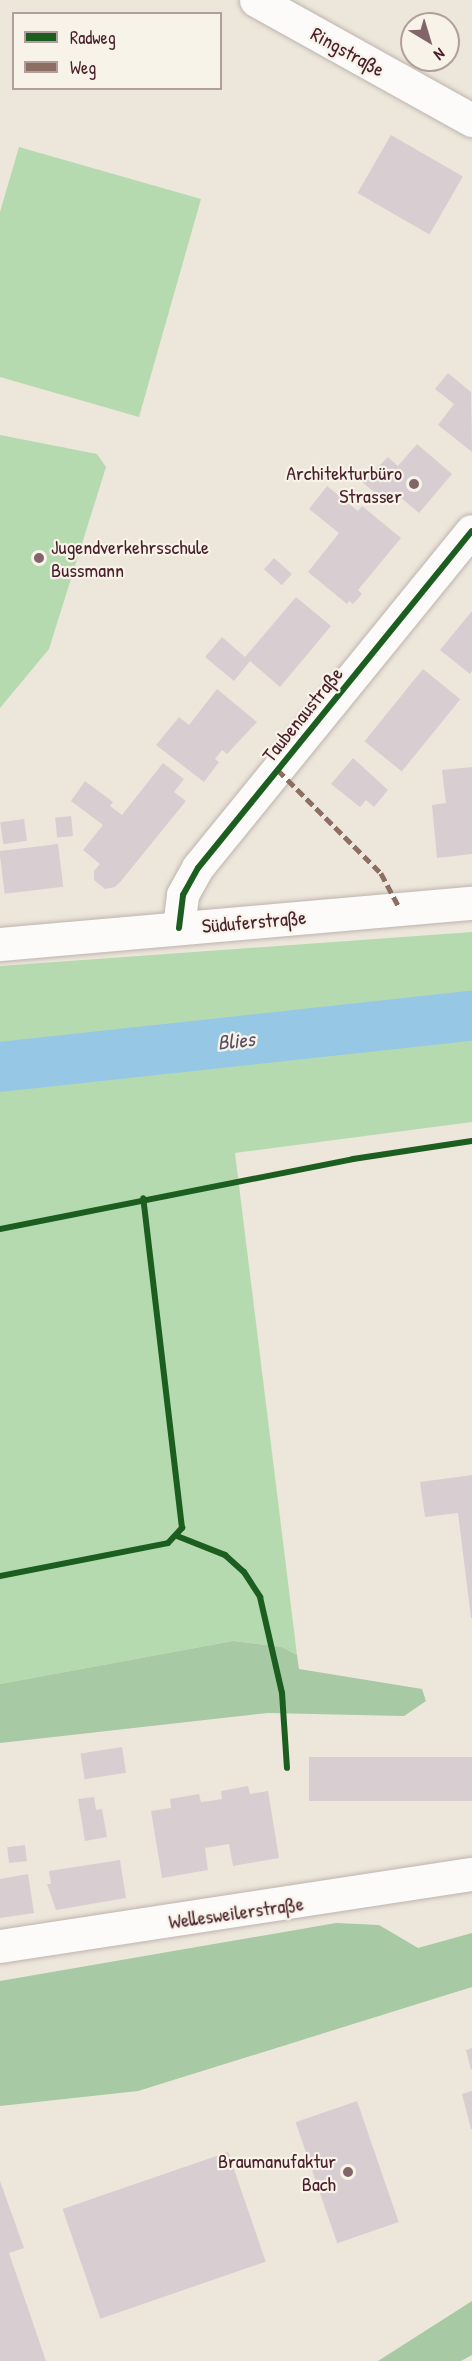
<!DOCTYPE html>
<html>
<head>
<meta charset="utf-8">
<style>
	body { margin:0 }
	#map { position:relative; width:472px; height:2361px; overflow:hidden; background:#ede6db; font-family:"Patrick Hand",sans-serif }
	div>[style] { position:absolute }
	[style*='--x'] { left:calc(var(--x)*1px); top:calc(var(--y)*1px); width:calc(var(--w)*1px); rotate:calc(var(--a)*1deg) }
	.green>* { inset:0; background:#b6daaf }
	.forest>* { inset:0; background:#a7c9a4 }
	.river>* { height:50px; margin:-25px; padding:0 25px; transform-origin:25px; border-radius:25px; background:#96c8e6 }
	.building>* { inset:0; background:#d8ced2; transform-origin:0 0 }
	.roads { filter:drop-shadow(0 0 2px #bdb4ae) drop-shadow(0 0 2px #bdb4ae) }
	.street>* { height:32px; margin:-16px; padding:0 16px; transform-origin:16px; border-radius:16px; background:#fcfbfa }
	.secondary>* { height:33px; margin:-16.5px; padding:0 16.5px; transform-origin:16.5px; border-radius:16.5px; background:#fcfbfa }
	.quiet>* { height:4.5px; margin-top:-2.25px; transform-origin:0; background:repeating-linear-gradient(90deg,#8d6e63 0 9px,transparent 0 13.5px) }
	.cycleway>* { height:6px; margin:-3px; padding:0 3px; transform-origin:3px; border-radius:3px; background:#1b5e20 }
	.dots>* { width:16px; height:16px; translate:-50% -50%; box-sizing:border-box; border:3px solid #f7f3e8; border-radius:50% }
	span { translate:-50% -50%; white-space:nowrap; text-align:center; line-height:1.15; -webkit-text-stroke:4.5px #f7f3e8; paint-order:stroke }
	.street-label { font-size:20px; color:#4a1f2b }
	.poi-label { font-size:20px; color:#4a1f2b }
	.right { translate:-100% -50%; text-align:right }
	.left { translate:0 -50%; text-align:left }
	.water-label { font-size:21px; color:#564e64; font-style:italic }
	.legend { position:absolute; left:12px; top:12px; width:210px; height:78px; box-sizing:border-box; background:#f7f3e8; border:2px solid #b29e9c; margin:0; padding:8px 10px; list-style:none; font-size:18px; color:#4a1f2b }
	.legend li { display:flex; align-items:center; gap:12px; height:30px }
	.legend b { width:30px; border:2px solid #b29e9c }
	.north { position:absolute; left:400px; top:12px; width:60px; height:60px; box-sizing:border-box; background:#f7f3e8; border:2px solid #b29e9c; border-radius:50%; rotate:142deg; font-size:16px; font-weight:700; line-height:24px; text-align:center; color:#4a1f2b }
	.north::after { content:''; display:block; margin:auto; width:21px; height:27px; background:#836569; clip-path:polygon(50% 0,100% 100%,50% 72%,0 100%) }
</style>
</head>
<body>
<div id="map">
	<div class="green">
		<i style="clip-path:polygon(19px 147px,201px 199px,139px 417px,0 377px,0 212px)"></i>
		<i style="clip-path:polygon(0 435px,97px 454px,106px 467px,49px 649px,0 708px)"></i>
		<i style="clip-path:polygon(472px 932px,472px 1122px,235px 1153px,297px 1655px,282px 1647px,233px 1641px,0 1684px,0 966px)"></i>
	</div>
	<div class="forest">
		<i style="clip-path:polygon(233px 1641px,282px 1647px,297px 1655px,299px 1669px,422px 1689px,426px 1701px,404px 1716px,268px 1713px,0 1743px,0 1684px)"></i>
		<i style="clip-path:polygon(336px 1923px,379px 1925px,418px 1948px,472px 1933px,472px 1987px,138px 2091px,0 2106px,0 1981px)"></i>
		<i style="clip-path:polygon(472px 2301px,472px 2355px,461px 2361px,378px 2361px)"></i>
	</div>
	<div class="river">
		<i style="--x:0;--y:1067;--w:475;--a:-6.2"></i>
	</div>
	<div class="building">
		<i style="left:391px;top:135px;width:83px;height:67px;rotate:30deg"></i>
		<i style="clip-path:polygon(448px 373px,471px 392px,472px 452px,438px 425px,454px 404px,435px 389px)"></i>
		<i style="clip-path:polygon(417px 444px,452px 474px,419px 513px,394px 492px,386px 502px,362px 482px,388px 457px,398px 466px)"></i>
		<i style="clip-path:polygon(327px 486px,358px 511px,362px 506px,401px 538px,358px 590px,362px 594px,353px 604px,349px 601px,347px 604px,308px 572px,339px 533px,309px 509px)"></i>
		<i style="left:274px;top:558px;width:24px;height:15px;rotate:42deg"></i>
		<i style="clip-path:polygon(296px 597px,331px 626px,280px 687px,250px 661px,234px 681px,205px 657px,222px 637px,245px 657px)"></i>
		<i style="clip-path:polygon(472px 611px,472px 671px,470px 674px,440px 650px)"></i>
		<i style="left:423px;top:669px;width:48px;height:93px;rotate:39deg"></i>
		<i style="clip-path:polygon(217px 689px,257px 722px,227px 754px,222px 750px,215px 759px,219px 762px,204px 782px,156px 745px,179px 717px,189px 725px)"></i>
		<i style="clip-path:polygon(353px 758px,388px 790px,374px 807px,366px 800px,360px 807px,331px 784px)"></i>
		<i style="clip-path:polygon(163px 763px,184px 779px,174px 792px,186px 801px,121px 881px,115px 887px,105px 889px,94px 880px,94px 871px,100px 864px,83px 850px,103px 825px,71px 801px,85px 781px,113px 802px,110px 806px,122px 815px)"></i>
		<i style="clip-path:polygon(472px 767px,472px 854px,437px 858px,432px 805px,446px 803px,442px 770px)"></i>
		<i style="left:71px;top:816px;width:20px;height:16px;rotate:84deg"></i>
		<i style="left:24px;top:819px;width:22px;height:24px;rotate:82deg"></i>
		<i style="left:58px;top:844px;width:43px;height:59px;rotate:83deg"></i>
		<i style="clip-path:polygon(472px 1475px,472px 1618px,471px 1618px,458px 1513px,425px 1517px,420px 1482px)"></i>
		<i style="left:122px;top:1747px;width:26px;height:42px;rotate:81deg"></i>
		<i style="left:472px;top:1757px;width:44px;height:163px;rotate:90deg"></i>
		<i style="clip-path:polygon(248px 1786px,250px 1794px,268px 1791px,279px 1858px,233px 1866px,229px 1844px,205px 1848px,208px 1870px,162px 1878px,151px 1811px,171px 1808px,170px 1799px,199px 1794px,201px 1802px,210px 1801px,222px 1799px,221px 1791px)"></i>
		<i style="clip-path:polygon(94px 1797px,96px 1810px,102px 1809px,107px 1837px,85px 1841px,78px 1799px)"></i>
		<i style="left:25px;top:1845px;width:16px;height:18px;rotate:83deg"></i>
		<i style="clip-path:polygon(120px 1860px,126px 1898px,56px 1910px,47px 1884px,51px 1884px,49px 1871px)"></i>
		<i style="clip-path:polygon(28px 1874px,34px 1913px,0 1918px,0 1879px)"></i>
		<i style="clip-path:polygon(472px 2048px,472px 2069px,471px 2070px,466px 2050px)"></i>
		<i style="clip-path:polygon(472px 2091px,472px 2129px,471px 2129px,462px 2094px)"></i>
		<i style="left:357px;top:2101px;width:128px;height:65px;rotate:71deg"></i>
		<i style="left:228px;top:2152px;width:116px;height:175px;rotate:71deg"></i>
		<i style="clip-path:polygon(0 2181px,24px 2248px,9px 2253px,46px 2361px,0 2361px)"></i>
	</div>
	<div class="roads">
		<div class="street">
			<i style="--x:179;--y:928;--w:33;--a:-83"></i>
			<i style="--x:183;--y:895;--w:31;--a:-61"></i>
			<i style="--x:198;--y:868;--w:434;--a:-50.9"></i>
		</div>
		<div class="secondary">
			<i style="--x:256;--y:0;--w:247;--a:29.1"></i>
			<i style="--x:0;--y:944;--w:474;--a:-5"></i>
			<i style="--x:0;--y:1946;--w:477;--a:-8.7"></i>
		</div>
	</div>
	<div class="quiet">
		<i style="--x:278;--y:770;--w:146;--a:45"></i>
		<i style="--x:381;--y:873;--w:40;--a:62"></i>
	</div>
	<div class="cycleway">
		<i style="--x:179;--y:928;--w:33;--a:-83"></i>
		<i style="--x:183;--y:895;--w:31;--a:-61"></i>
		<i style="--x:198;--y:868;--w:434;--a:-50.9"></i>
		<i style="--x:0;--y:1229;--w:360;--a:-11.2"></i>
		<i style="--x:353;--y:1159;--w:120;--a:-8.6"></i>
		<i style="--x:177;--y:1536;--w:52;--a:21.6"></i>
		<i style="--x:225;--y:1555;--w:25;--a:42"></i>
		<i style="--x:244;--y:1572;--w:30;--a:57"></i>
		<i style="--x:260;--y:1597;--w:98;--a:77.1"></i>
		<i style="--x:282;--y:1693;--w:75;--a:86.2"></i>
		<i style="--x:0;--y:1576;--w:171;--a:-11.1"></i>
		<i style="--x:168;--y:1543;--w:21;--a:-47"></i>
		<i style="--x:182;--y:1528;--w:332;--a:-96.7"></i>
	</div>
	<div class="dots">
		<i style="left:414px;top:484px;background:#836569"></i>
		<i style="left:39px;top:558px;background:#836569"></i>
		<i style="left:348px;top:2172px;background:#836569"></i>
	</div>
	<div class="street-label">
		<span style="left:348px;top:51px;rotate:29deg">Ringstraße</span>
		<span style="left:302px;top:714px;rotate:-51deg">Taubenaustraße</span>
		<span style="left:254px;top:921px;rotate:-5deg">Süduferstraße</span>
		<span style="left:236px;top:1912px;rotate:-8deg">Wellesweilerstraße</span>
	</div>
	<div class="poi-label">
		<span class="right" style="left:402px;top:484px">Architekturbüro<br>Strasser</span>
		<span class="left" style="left:51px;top:558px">Jugendverkehrsschule<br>Bussmann</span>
		<span class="right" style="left:336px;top:2172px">Braumanufaktur<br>Bach</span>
	</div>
	<div class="water-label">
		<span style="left:236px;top:1041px;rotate:-6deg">Blies</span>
	</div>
	<ul class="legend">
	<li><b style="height:8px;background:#1b5e20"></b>Radweg</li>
	<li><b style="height:8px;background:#8d6e63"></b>Weg</li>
	</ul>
	<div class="north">N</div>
</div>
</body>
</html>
